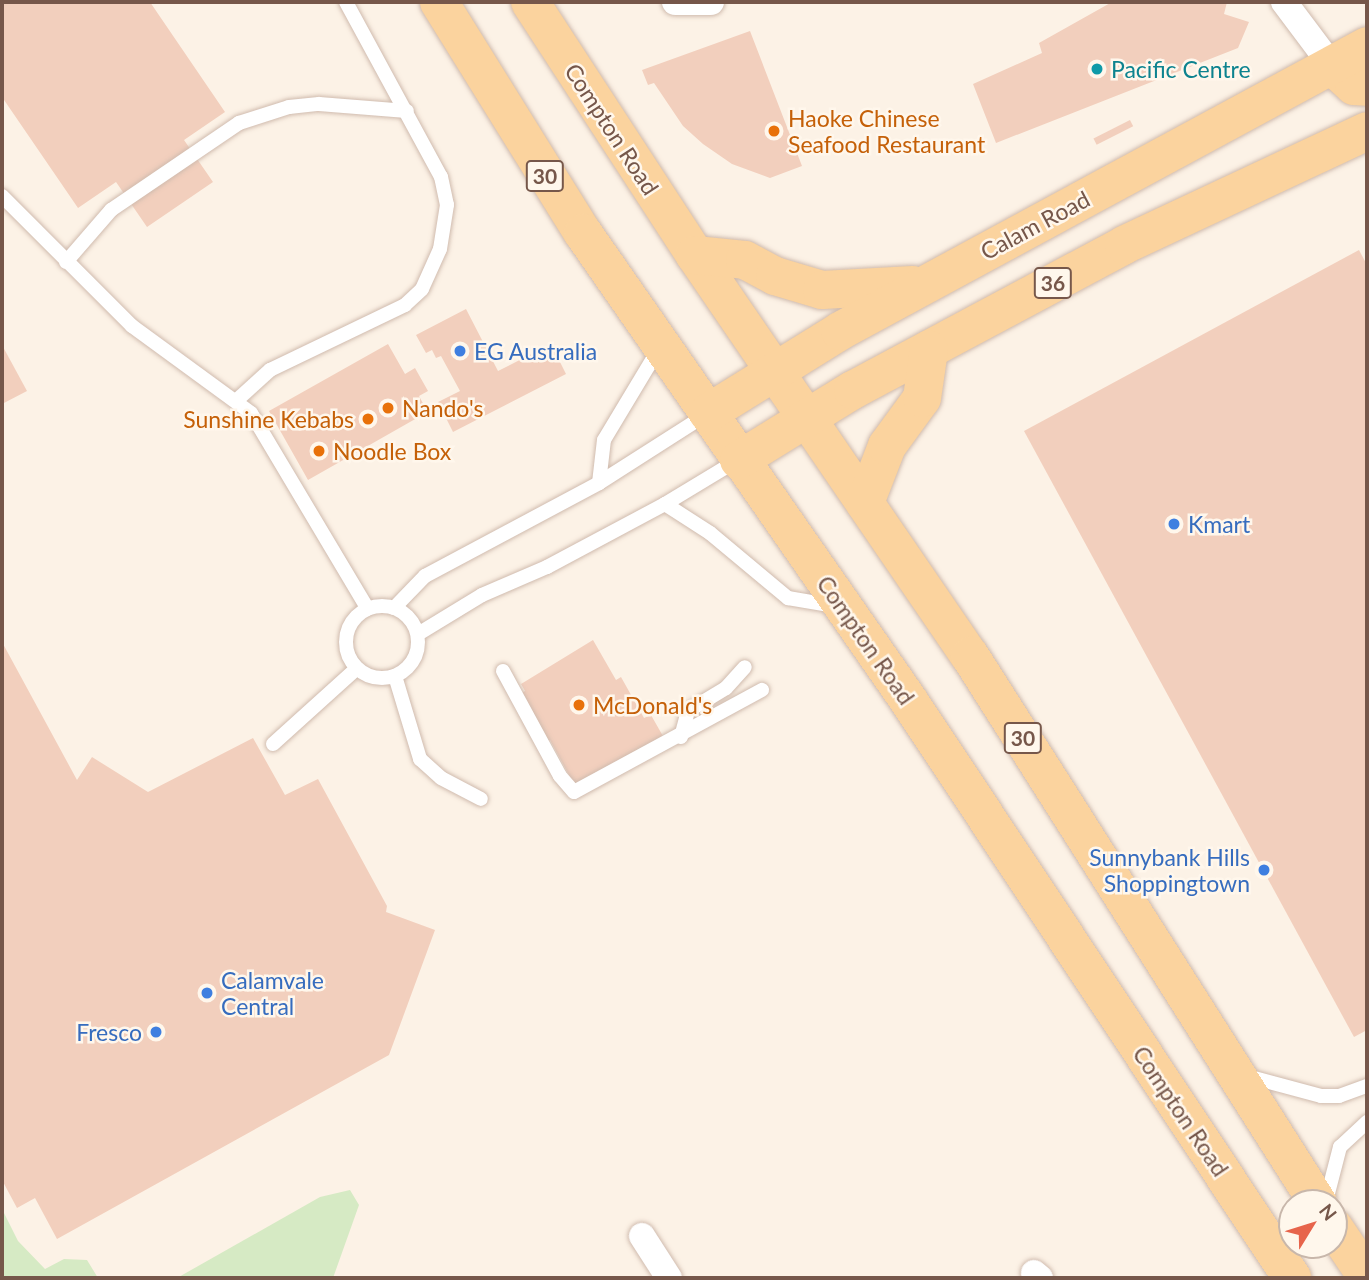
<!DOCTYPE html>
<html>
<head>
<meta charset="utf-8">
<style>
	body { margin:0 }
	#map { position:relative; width:1369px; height:1280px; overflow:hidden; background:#fcf2e6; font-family:Lato,sans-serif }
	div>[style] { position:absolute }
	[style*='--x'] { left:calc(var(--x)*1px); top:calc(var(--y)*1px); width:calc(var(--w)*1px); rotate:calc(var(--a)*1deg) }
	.green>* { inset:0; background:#d6eac4 }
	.building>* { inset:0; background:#f2cfbd; transform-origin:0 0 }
	.roads { filter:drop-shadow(0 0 2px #d0bbae) drop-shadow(0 0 2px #d0bbae) }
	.lane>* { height:14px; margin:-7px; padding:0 7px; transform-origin:7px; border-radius:7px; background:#fff }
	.lane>.ring { margin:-7px; padding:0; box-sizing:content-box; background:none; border:14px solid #fff; border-radius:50% }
	.street>* { height:26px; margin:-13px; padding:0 13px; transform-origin:13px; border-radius:13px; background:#fff }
	.primary>* { height:38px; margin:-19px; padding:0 19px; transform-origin:19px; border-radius:19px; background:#fbd39e }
	.dots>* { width:19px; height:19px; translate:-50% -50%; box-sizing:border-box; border:4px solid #fff7ec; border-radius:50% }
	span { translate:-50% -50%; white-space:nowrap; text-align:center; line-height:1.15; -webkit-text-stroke:5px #fff7ec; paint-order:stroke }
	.shield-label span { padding:2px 5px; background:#fff7ec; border:2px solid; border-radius:5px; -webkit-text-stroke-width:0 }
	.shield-label { font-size:21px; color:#76574a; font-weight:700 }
	.culture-label { font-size:23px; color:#0d838f }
	.left { translate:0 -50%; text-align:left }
	.food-label { font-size:23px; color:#c56008 }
	.right { translate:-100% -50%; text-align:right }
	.street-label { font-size:23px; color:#76574a }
	.shop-label { font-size:23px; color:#366cbe }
	.frame { position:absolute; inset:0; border:4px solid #76574a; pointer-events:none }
	.north { position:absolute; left:1278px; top:1189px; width:70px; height:70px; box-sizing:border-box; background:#fff7ec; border:2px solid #c8b7ab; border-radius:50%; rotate:52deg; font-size:19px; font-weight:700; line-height:28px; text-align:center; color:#76574a }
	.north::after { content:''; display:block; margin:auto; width:24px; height:32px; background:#e7644b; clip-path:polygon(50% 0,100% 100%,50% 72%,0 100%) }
</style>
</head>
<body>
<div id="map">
	<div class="green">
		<i style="clip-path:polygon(350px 1190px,359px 1205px,333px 1278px,177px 1278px,320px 1197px)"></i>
		<i style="clip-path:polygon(2px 1209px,18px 1241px,45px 1269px,64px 1259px,87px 1260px,98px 1278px,2px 1278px)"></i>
	</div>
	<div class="building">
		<i style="clip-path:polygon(2px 2px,150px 2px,225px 112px,184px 140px,213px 182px,147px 227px,116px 182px,78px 208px,2px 97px)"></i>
		<i style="clip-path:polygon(1112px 2px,1227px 2px,1224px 14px,1249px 22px,1238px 48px,996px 143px,973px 84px,1042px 53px,1039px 43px)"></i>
		<i style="clip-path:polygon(750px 31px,802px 166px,770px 178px,732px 164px,703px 144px,683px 126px,654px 83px,648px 85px,642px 70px)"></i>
		<i style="left:1130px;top:120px;width:7px;height:41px;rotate:63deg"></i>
		<i style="clip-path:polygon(1359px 250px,1367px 265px,1367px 1030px,1354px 1037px,1024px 431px)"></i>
		<i style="clip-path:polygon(466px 309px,498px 371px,551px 344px,566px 374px,453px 432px,438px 402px,460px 391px,441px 356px,436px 358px,432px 350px,426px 353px,416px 335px)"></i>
		<i style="clip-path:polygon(388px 344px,405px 374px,415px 368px,428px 391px,419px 396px,425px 407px,414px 413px,417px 418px,308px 480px,269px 411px)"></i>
		<i style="clip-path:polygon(2px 345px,27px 391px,2px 404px)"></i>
		<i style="clip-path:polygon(593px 640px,616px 680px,621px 677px,644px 718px,651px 715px,664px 738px,576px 788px,550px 740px,543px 744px,516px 696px,525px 691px,521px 684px)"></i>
		<i style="clip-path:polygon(2px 642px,77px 780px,92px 757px,148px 792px,253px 738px,285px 795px,318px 779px,387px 906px,386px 912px,435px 930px,389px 1055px,57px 1239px,35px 1198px,17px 1208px,2px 1180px)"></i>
	</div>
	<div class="roads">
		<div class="lane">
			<i style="--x:2;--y:196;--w:184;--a:45"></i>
			<i style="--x:132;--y:326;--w:147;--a:36.2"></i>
			<i style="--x:251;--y:413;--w:228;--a:59.2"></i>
			<i style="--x:66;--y:262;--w:69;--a:-49.1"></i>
			<i style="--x:111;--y:210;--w:155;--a:-34.2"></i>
			<i style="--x:239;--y:123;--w:52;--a:-17.7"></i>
			<i style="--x:289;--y:107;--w:30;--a:-6"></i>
			<i style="--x:319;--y:104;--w:88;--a:4.5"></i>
			<i style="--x:237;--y:400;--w:45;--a:-42.3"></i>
			<i style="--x:270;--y:370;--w:150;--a:-25.7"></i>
			<i style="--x:405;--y:305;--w:23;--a:-43"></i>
			<i style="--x:422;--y:289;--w:44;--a:-65.8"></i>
			<i style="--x:440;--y:249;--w:45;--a:-81"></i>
			<i style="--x:447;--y:205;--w:29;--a:-102"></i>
			<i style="--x:441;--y:177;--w:199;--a:-118.5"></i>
			<i style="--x:599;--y:483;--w:43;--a:-83.4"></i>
			<i style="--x:604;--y:440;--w:105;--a:-59"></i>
			<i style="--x:665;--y:504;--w:54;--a:32.8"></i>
			<i style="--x:710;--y:533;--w:102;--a:39.8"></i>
			<i style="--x:788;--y:598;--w:48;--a:9.7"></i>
			<i class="ring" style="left:346px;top:606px;width:58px;height:58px"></i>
			<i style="--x:394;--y:608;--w:45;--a:-45.9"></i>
			<i style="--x:425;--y:576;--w:197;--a:-28.1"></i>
			<i style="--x:599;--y:483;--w:128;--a:-32.6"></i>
			<i style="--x:418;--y:634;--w:75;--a:-31.4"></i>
			<i style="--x:482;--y:595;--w:71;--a:-23.3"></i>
			<i style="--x:547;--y:567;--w:134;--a:-28.1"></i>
			<i style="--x:665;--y:504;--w:85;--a:-31.1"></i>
			<i style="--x:503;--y:671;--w:119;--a:61.5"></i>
			<i style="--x:560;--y:776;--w:21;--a:49"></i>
			<i style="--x:574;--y:792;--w:214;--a:-28.5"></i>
			<i style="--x:395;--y:676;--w:87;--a:73.2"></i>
			<i style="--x:420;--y:759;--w:28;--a:42"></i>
			<i style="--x:441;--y:778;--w:45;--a:27.7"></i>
			<i style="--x:681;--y:737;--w:27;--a:-75"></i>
			<i style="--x:688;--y:711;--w:44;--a:-31.2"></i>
			<i style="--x:726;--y:688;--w:28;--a:-48"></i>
			<i style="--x:273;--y:744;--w:113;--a:-42.1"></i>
			<i style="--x:1243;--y:1075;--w:81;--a:15.1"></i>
			<i style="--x:1321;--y:1096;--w:18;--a:0"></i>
			<i style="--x:1339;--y:1096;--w:30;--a:-20"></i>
			<i style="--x:1326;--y:1201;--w:56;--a:-75.5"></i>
			<i style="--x:1340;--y:1147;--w:37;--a:-43"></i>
		</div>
		<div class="street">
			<i style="--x:675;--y:2;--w:36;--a:0"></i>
			<i style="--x:1284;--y:2;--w:80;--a:53.1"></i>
			<i style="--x:642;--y:1236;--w:50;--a:57.3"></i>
			<i style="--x:1034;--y:1273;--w:8;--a:40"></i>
		</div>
		<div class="primary">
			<i style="--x:439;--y:2;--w:272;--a:58.1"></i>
			<i style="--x:583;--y:233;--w:570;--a:55.14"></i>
			<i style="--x:909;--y:701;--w:693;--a:56.42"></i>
			<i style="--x:530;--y:2;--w:302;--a:56.9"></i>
			<i style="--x:695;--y:255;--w:486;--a:55.6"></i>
			<i style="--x:970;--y:656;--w:648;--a:57.54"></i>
			<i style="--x:1332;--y:66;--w:30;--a:42"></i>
			<i style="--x:1354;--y:86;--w:13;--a:4"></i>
			<i style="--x:695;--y:255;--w:50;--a:5.7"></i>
			<i style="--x:745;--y:260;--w:34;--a:28"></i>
			<i style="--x:775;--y:276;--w:49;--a:16.6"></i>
			<i style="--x:822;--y:290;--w:91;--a:-3.1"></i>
			<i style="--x:708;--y:413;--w:155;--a:-31.8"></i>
			<i style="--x:840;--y:331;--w:599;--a:-28.4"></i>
			<i style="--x:739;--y:460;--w:134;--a:-31.6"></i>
			<i style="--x:853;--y:390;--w:307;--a:-28.1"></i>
			<i style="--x:1124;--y:245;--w:268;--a:-25.1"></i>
			<i style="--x:865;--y:503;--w:61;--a:-68.9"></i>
			<i style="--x:887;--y:446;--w:59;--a:-53.9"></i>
			<i style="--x:922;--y:398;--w:49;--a:-81.7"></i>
			<i style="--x:1334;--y:1228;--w:59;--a:56"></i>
		</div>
	</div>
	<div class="dots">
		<i style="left:1097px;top:69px;background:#0f9aa8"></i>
		<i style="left:774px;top:131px;background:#e8710a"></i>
		<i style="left:460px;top:351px;background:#3f7fe0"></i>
		<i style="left:388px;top:408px;background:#e8710a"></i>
		<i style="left:368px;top:419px;background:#e8710a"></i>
		<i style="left:319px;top:451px;background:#e8710a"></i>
		<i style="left:1174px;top:524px;background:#3f7fe0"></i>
		<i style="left:579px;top:705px;background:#e8710a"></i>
		<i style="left:1264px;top:870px;background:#3f7fe0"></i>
		<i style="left:207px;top:993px;background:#3f7fe0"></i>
		<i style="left:156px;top:1032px;background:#3f7fe0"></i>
	</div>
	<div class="shield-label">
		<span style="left:545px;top:176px">30</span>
		<span style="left:1053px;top:283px">36</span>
		<span style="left:1023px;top:738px">30</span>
	</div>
	<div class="culture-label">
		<span class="left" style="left:1111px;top:69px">Pacific Centre</span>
	</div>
	<div class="food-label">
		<span class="left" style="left:788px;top:131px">Haoke Chinese<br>Seafood Restaurant</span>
		<span class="left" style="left:402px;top:408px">Nando's</span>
		<span class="right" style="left:354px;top:419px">Sunshine Kebabs</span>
		<span class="left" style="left:333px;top:451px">Noodle Box</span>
		<span class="left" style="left:593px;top:705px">McDonald's</span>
	</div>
	<div class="street-label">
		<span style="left:612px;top:129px;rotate:57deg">Compton Road</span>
		<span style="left:1035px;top:225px;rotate:-28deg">Calam Road</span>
		<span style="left:866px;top:640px;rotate:55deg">Compton Road</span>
		<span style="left:1181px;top:1111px;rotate:56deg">Compton Road</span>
	</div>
	<div class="shop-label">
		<span class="left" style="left:474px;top:351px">EG Australia</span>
		<span class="left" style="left:1188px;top:524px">Kmart</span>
		<span class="right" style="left:1250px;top:870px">Sunnybank Hills<br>Shoppingtown</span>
		<span class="left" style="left:221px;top:993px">Calamvale<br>Central</span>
		<span class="right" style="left:142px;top:1032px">Fresco</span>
	</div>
	<div class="frame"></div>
	<div class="north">N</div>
</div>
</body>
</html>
